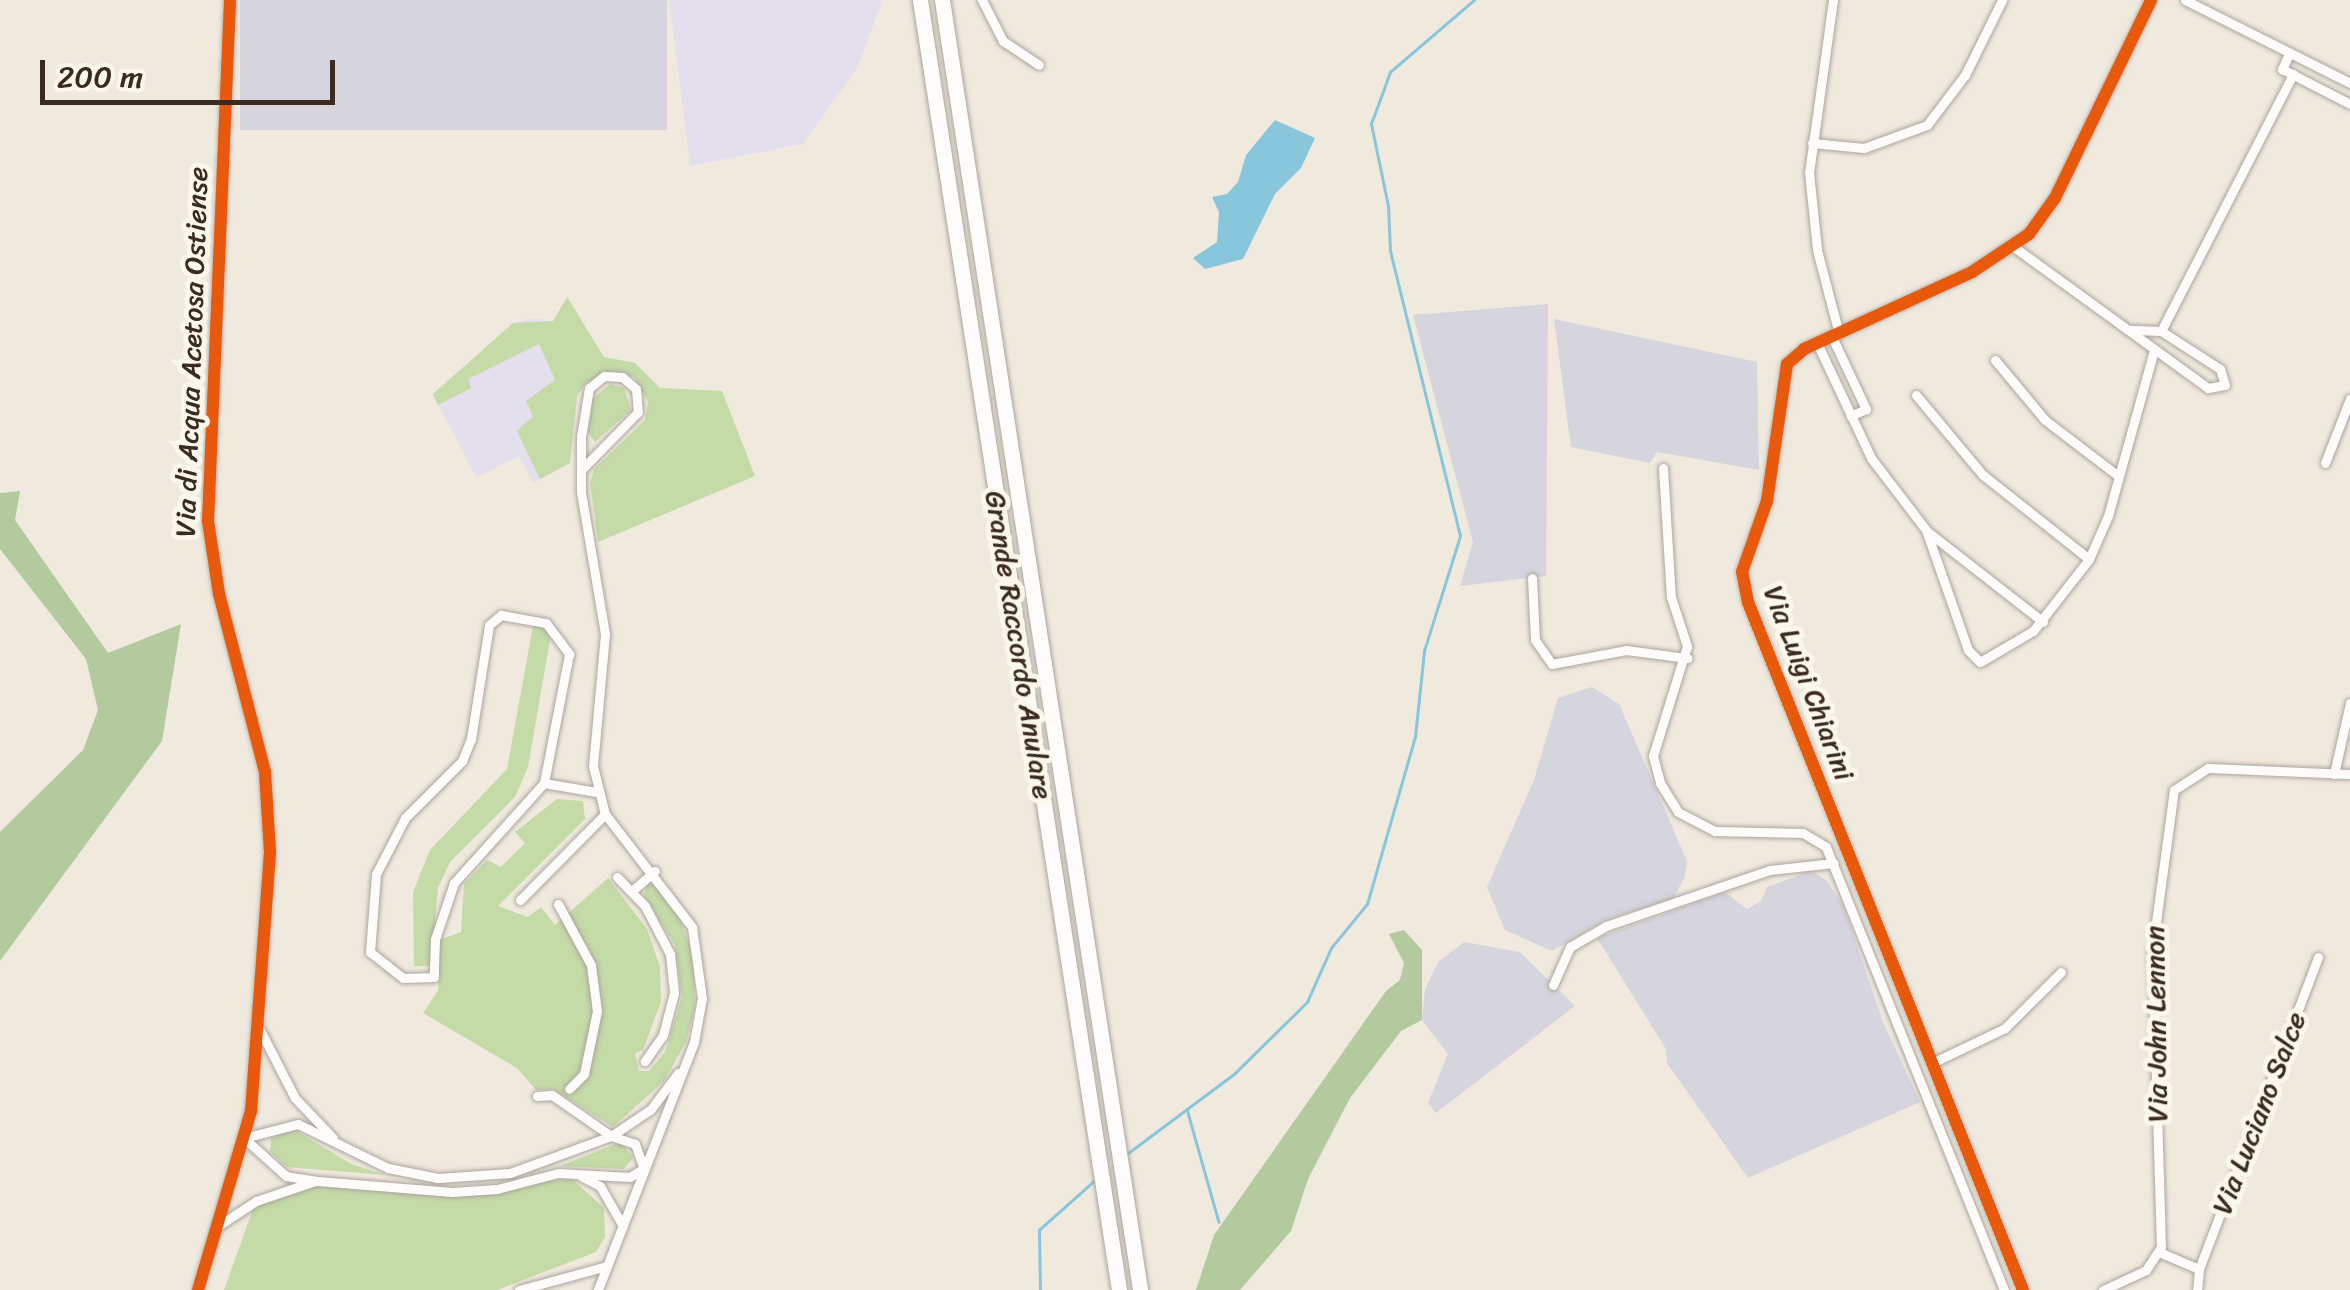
<!DOCTYPE html>
<html>
<head>
<meta charset="utf-8">
<style>
	body { margin:0 }
	#map { position:relative; width:2350px; height:1290px; overflow:hidden; background:#f0e9de; font-family:Sriracha,sans-serif }
	div>[style] { position:absolute }
	[style*='--x'] { left:calc(var(--x)*1px); top:calc(var(--y)*1px); width:calc(var(--w)*1px); rotate:calc(var(--a)*1deg) }
	.built>* { inset:0; background:#e4dfec }
	.industrial>* { inset:0; background:#d6d4dd; transform-origin:0 0 }
	.green>* { inset:0; background:#c4daa7 }
	.forest>* { inset:0; background:#b2ca9e }
	.water>* { inset:0; background:#88c6db }
	.stream>* { height:2.5px; margin:-1.25px; padding:0 1.25px; transform-origin:1.25px; border-radius:1.25px; background:#88c6db }
	.roads { filter:drop-shadow(0 0 2px #aba59d) drop-shadow(0 0 2px #aba59d) }
	.minor>* { height:9px; margin:-4.5px; padding:0 4.5px; transform-origin:4.5px; border-radius:4.5px; background:#fdfcfa }
	.tertiary>* { height:10px; margin:-5px; padding:0 5px; transform-origin:5px; border-radius:5px; background:#fdfcfa }
	.motorway>* { height:15px; margin:-7.5px; padding:0 7.5px; transform-origin:7.5px; border-radius:7.5px; background:#fdfcfa }
	.cycleway>* { height:12px; margin:-6px; padding:0 6px; transform-origin:6px; border-radius:6px; background:#e8590c }
	span { translate:-50% -50%; white-space:nowrap; text-align:center; line-height:1.15; -webkit-text-stroke:10px #fbf7ec; paint-order:stroke }
	.street-label { font-size:28px; color:#3b2a1e }
	.scale { position:absolute; left:40px; top:60px; width:295px; height:45px; box-sizing:border-box; border:5px solid #3b2a1e; border-top:0; padding-left:12px; font-size:30px; line-height:35px; white-space:nowrap; color:#3b2a1e; -webkit-text-stroke:8px #fbf7ec; paint-order:stroke }
</style>
</head>
<body>
<div id="map">
	<div class="built">
		<i style="clip-path:polygon(669px 0,881px 0,881px 5px,856px 70px,803px 144px,690px 166px)"></i>
		<i style="clip-path:polygon(534px 318px,555px 322px,582px 363px,570px 463px,533px 483px,519px 456px,476px 478px,433px 394px,513px 323px)"></i>
	</div>
	<div class="industrial">
		<i style="left:240px;top:0;width:427px;height:130px"></i>
		<i style="clip-path:polygon(1548px 304px,1546px 576px,1460px 586px,1473px 542px,1413px 315px)"></i>
		<i style="clip-path:polygon(1554px 319px,1757px 362px,1759px 470px,1657px 452px,1650px 463px,1571px 447px)"></i>
		<i style="clip-path:polygon(1592px 687px,1619px 704px,1687px 861px,1685px 876px,1673px 899px,1607px 919px,1552px 951px,1505px 930px,1487px 887px,1534px 780px,1558px 698px)"></i>
		<i style="clip-path:polygon(1811px 871px,1826px 880px,1844px 907px,1883px 1022px,1920px 1102px,1748px 1178px,1667px 1063px,1666px 1049px,1597px 938px,1725px 892px,1747px 909px,1761px 901px,1767px 887px)"></i>
		<i style="clip-path:polygon(1464px 942px,1520px 952px,1575px 1006px,1436px 1113px,1428px 1103px,1448px 1054px,1422px 1020px,1425px 990px,1438px 962px)"></i>
	</div>
	<div class="green">
		<i style="clip-path:polygon(567px 297px,604px 357px,635px 363px,660px 388px,722px 391px,755px 476px,598px 542px,590px 483px,594px 469px,645px 420px,648px 402px,634px 377px,612px 371px,586px 383px,577px 396px,570px 463px,540px 479px,517px 431px,533px 416px,526px 401px,555px 380px,539px 344px,468px 379px,471px 388px,438px 405px,433px 394px,513px 323px,553px 321px)"></i>
		<i style="clip-path:polygon(610px 384px,624px 388px,631px 410px,595px 442px,588px 432px,592px 399px)"></i>
		<i style="clip-path:polygon(533px 626px,545px 628px,550px 640px,528px 767px,515px 797px,450px 862px,438px 888px,431px 966px,414px 966px,413px 892px,430px 850px,507px 769px)"></i>
		<i style="clip-path:polygon(557px 799px,583px 801px,585px 819px,498px 906px,528px 917px,541px 907px,555px 925px,608px 878px,647px 929px,660px 967px,661px 1002px,643px 1050px,635px 1053px,639px 1071px,649px 1071px,665px 1052px,682px 997px,675px 945px,644px 895px,647px 884px,656px 885px,680px 918px,693px 955px,695px 1007px,686px 1042px,664px 1081px,613px 1127px,553px 1089px,536px 1090px,517px 1068px,423px 1013px,438px 991px,439px 940px,461px 932px,464px 884px,487px 860px,501px 867px,525px 843px,515px 832px)"></i>
		<i style="clip-path:polygon(290px 1127px,351px 1164px,385px 1175px,287px 1167px,270px 1152px,271px 1139px)"></i>
		<i style="clip-path:polygon(621px 1142px,633px 1158px,624px 1169px,560px 1166px)"></i>
		<i style="clip-path:polygon(571px 1178px,604px 1208px,605px 1237px,596px 1252px,497px 1290px,224px 1290px,256px 1201px,332px 1180px,452px 1192px)"></i>
	</div>
	<div class="forest">
		<i style="clip-path:polygon(20px 491px,15px 520px,108px 653px,181px 624px,162px 741px,0 961px,0 832px,83px 750px,98px 710px,86px 659px,0 549px,0 493px)"></i>
		<i style="clip-path:polygon(1404px 930px,1422px 950px,1422px 1020px,1401px 1031px,1350px 1098px,1308px 1179px,1291px 1231px,1240px 1290px,1196px 1290px,1214px 1235px,1386px 991px,1400px 980px,1404px 963px,1389px 934px)"></i>
	</div>
	<div class="water">
		<i style="clip-path:polygon(1275px 120px,1315px 138px,1301px 168px,1275px 194px,1243px 259px,1205px 269px,1193px 258px,1217px 242px,1219px 212px,1212px 197px,1227px 194px,1238px 182px,1246px 155px)"></i>
	</div>
	<div class="stream">
		<i style="--x:1187;--y:1109;--w:117;--a:74.2"></i>
		<i style="--x:1124;--y:1156;--w:137;--a:-36.7"></i>
		<i style="--x:1234;--y:1074;--w:103;--a:-44.6"></i>
		<i style="--x:1307;--y:1002;--w:59;--a:-66"></i>
		<i style="--x:1331;--y:948;--w:57;--a:-50.7"></i>
		<i style="--x:1367;--y:904;--w:174;--a:-74"></i>
		<i style="--x:1415;--y:737;--w:86;--a:-84"></i>
		<i style="--x:1424;--y:651;--w:121;--a:-72.6"></i>
		<i style="--x:1460;--y:536;--w:294;--a:-103.8"></i>
		<i style="--x:1390;--y:250;--w:44;--a:-92.6"></i>
		<i style="--x:1388;--y:206;--w:84;--a:-101.7"></i>
		<i style="--x:1371;--y:124;--w:55;--a:-69.9"></i>
		<i style="--x:1390;--y:72;--w:111;--a:-40.6"></i>
		<i style="--x:1040;--y:1290;--w:60;--a:-91"></i>
		<i style="--x:1039;--y:1230;--w:75;--a:-41.8"></i>
	</div>
	<div class="roads">
		<div class="minor">
			<i style="--x:982;--y:0;--w:46;--a:62.9"></i>
			<i style="--x:1003;--y:41;--w:43;--a:33.7"></i>
			<i style="--x:1833;--y:0;--w:174;--a:97.9"></i>
			<i style="--x:1809;--y:172;--w:78;--a:84.1"></i>
			<i style="--x:1817;--y:250;--w:87;--a:75.3"></i>
			<i style="--x:2185;--y:0;--w:185;--a:26.7"></i>
			<i style="--x:2289;--y:54;--w:17;--a:115"></i>
			<i style="--x:2282;--y:69;--w:76;--a:27.2"></i>
			<i style="--x:1812;--y:143;--w:52;--a:5.5"></i>
			<i style="--x:1864;--y:148;--w:67;--a:-20.1"></i>
			<i style="--x:1927;--y:125;--w:63;--a:-52.8"></i>
			<i style="--x:1965;--y:75;--w:84;--a:-63.7"></i>
			<i style="--x:2014;--y:247;--w:240;--a:36"></i>
			<i style="--x:2208;--y:388;--w:17;--a:-10"></i>
			<i style="--x:2225;--y:385;--w:17;--a:-107"></i>
			<i style="--x:2220;--y:369;--w:70;--a:-147.2"></i>
			<i style="--x:2161;--y:331;--w:33;--a:-178"></i>
			<i style="--x:2161;--y:331;--w:289;--a:-62.8"></i>
			<i style="--x:1832;--y:337;--w:80;--a:64.7"></i>
			<i style="--x:1866;--y:409;--w:17;--a:156"></i>
			<i style="--x:1817;--y:343;--w:127;--a:64.8"></i>
			<i style="--x:1871;--y:458;--w:91;--a:52.6"></i>
			<i style="--x:1926;--y:530;--w:127;--a:70.7"></i>
			<i style="--x:1968;--y:650;--w:17;--a:45"></i>
			<i style="--x:1980;--y:662;--w:61;--a:-30.3"></i>
			<i style="--x:2033;--y:631;--w:91;--a:-52.1"></i>
			<i style="--x:2089;--y:559;--w:47;--a:-66.2"></i>
			<i style="--x:2108;--y:516;--w:172;--a:-74.5"></i>
			<i style="--x:1995;--y:360;--w:78;--a:50.2"></i>
			<i style="--x:2045;--y:420;--w:91;--a:37.4"></i>
			<i style="--x:1916;--y:395;--w:104;--a:50.1"></i>
			<i style="--x:1983;--y:475;--w:135;--a:38.4"></i>
			<i style="--x:2325;--y:463;--w:69;--a:-68.7"></i>
			<i style="--x:1663;--y:468;--w:129;--a:86.5"></i>
			<i style="--x:1671;--y:597;--w:52;--a:71.9"></i>
			<i style="--x:1687;--y:646;--w:115;--a:107.2"></i>
			<i style="--x:1653;--y:756;--w:28;--a:75"></i>
			<i style="--x:1660;--y:783;--w:34;--a:58"></i>
			<i style="--x:1678;--y:812;--w:42;--a:27.2"></i>
			<i style="--x:1715;--y:831;--w:88;--a:1.3"></i>
			<i style="--x:1803;--y:833;--w:27;--a:31"></i>
			<i style="--x:1826;--y:847;--w:477;--a:68.1"></i>
			<i style="--x:582;--y:469;--w:80;--a:-45.5"></i>
			<i style="--x:638;--y:412;--w:23;--a:-95"></i>
			<i style="--x:636;--y:389;--w:18;--a:-139"></i>
			<i style="--x:622;--y:377;--w:18;--a:-177"></i>
			<i style="--x:604;--y:376;--w:19;--a:141"></i>
			<i style="--x:589;--y:388;--w:50;--a:99.3"></i>
			<i style="--x:581;--y:437;--w:55;--a:90"></i>
			<i style="--x:581;--y:492;--w:144;--a:80.4"></i>
			<i style="--x:605;--y:634;--w:133;--a:95.2"></i>
			<i style="--x:593;--y:766;--w:49;--a:76"></i>
			<i style="--x:605;--y:814;--w:143;--a:52.4"></i>
			<i style="--x:692;--y:927;--w:72;--a:82"></i>
			<i style="--x:702;--y:998;--w:45;--a:100.3"></i>
			<i style="--x:694;--y:1042;--w:266;--a:111.2"></i>
			<i style="--x:1928;--y:532;--w:146;--a:38"></i>
			<i style="--x:1532;--y:578;--w:62;--a:87.2"></i>
			<i style="--x:1535;--y:640;--w:29;--a:55"></i>
			<i style="--x:1552;--y:664;--w:75;--a:-10.7"></i>
			<i style="--x:1626;--y:650;--w:62;--a:7.5"></i>
			<i style="--x:501;--y:615;--w:46;--a:10.1"></i>
			<i style="--x:546;--y:623;--w:39;--a:53"></i>
			<i style="--x:569;--y:654;--w:131;--a:101"></i>
			<i style="--x:544;--y:783;--w:135;--a:132"></i>
			<i style="--x:454;--y:883;--w:59;--a:108.7"></i>
			<i style="--x:435;--y:939;--w:38;--a:92"></i>
			<i style="--x:434;--y:977;--w:31;--a:178"></i>
			<i style="--x:403;--y:978;--w:42;--a:-141.8"></i>
			<i style="--x:370;--y:952;--w:78;--a:-85.6"></i>
			<i style="--x:376;--y:874;--w:63;--a:-62.6"></i>
			<i style="--x:405;--y:818;--w:81;--a:-45"></i>
			<i style="--x:462;--y:761;--w:24;--a:-68"></i>
			<i style="--x:471;--y:739;--w:115;--a:-81"></i>
			<i style="--x:489;--y:625;--w:16;--a:-40"></i>
			<i style="--x:2334;--y:774;--w:73;--a:-77.3"></i>
			<i style="--x:544;--y:783;--w:53;--a:9.8"></i>
			<i style="--x:617;--y:877;--w:40;--a:46"></i>
			<i style="--x:645;--y:906;--w:54;--a:62.5"></i>
			<i style="--x:670;--y:954;--w:39;--a:84"></i>
			<i style="--x:674;--y:993;--w:43;--a:104.7"></i>
			<i style="--x:663;--y:1035;--w:32;--a:125"></i>
			<i style="--x:633;--y:890;--w:29;--a:-41"></i>
			<i style="--x:520;--y:900;--w:121;--a:-45.3"></i>
			<i style="--x:558;--y:904;--w:69;--a:61.6"></i>
			<i style="--x:591;--y:965;--w:46;--a:82.6"></i>
			<i style="--x:597;--y:1011;--w:64;--a:101.7"></i>
			<i style="--x:584;--y:1074;--w:21;--a:135"></i>
			<i style="--x:1553;--y:985;--w:42;--a:-65.9"></i>
			<i style="--x:1570;--y:947;--w:42;--a:-30.3"></i>
			<i style="--x:1606;--y:926;--w:173;--a:-18.9"></i>
			<i style="--x:1770;--y:870;--w:64;--a:-6.2"></i>
			<i style="--x:260;--y:1030;--w:76;--a:62.8"></i>
			<i style="--x:295;--y:1098;--w:55;--a:46.5"></i>
			<i style="--x:1932;--y:1063;--w:81;--a:-25.6"></i>
			<i style="--x:2005;--y:1028;--w:79;--a:-45"></i>
			<i style="--x:537;--y:1096;--w:15;--a:-4"></i>
			<i style="--x:552;--y:1095;--w:72;--a:34.8"></i>
			<i style="--x:611;--y:1136;--w:25;--a:18"></i>
			<i style="--x:635;--y:1144;--w:23;--a:70"></i>
			<i style="--x:641;--y:1170;--w:13;--a:148"></i>
			<i style="--x:630;--y:1177;--w:72;--a:-176.8"></i>
			<i style="--x:558;--y:1173;--w:63;--a:165.3"></i>
			<i style="--x:497;--y:1189;--w:45;--a:176.2"></i>
			<i style="--x:452;--y:1192;--w:135;--a:-175.3"></i>
			<i style="--x:317;--y:1181;--w:31;--a:-171"></i>
			<i style="--x:286;--y:1176;--w:57;--a:-137.9"></i>
			<i style="--x:244;--y:1138;--w:56;--a:-14.5"></i>
			<i style="--x:298;--y:1124;--w:100;--a:26.1"></i>
			<i style="--x:388;--y:1168;--w:51;--a:11.3"></i>
			<i style="--x:438;--y:1178;--w:72;--a:-4"></i>
			<i style="--x:510;--y:1173;--w:108;--a:-20.1"></i>
			<i style="--x:611;--y:1136;--w:48;--a:-34"></i>
			<i style="--x:651;--y:1109;--w:45;--a:-53.1"></i>
			<i style="--x:581;--y:1176;--w:21;--a:28"></i>
			<i style="--x:600;--y:1186;--w:46;--a:60.1"></i>
			<i style="--x:218;--y:1226;--w:45;--a:-33.3"></i>
			<i style="--x:256;--y:1201;--w:62;--a:-18.7"></i>
			<i style="--x:2159;--y:1252;--w:43;--a:23"></i>
			<i style="--x:2199;--y:1269;--w:21;--a:95"></i>
			<i style="--x:2199;--y:1269;--w:334;--a:-69.1"></i>
			<i style="--x:519;--y:1290;--w:91;--a:-15.3"></i>
			<i style="--x:2103;--y:1290;--w:47;--a:-24.9"></i>
			<i style="--x:2146;--y:1270;--w:27;--a:-57"></i>
			<i style="--x:2161;--y:1247;--w:295;--a:-91.7"></i>
			<i style="--x:2152;--y:952;--w:163;--a:-82.3"></i>
			<i style="--x:2174;--y:790;--w:40;--a:-32.9"></i>
			<i style="--x:2208;--y:768;--w:142;--a:2.4"></i>
		</div>
		<div class="tertiary">
			<i style="--x:198;--y:1290;--w:187;--a:-73.5"></i>
			<i style="--x:251;--y:1111;--w:260;--a:-85.8"></i>
			<i style="--x:270;--y:852;--w:80;--a:-93.6"></i>
			<i style="--x:265;--y:772;--w:184;--a:-104.5"></i>
			<i style="--x:219;--y:594;--w:74;--a:-98.6"></i>
			<i style="--x:208;--y:521;--w:521;--a:-87.58"></i>
			<i style="--x:2023;--y:1290;--w:741;--a:-111.79"></i>
			<i style="--x:1748;--y:602;--w:31;--a:-101"></i>
			<i style="--x:1742;--y:572;--w:75;--a:-70.6"></i>
			<i style="--x:1767;--y:501;--w:138;--a:-81.7"></i>
			<i style="--x:1787;--y:364;--w:23;--a:-41"></i>
			<i style="--x:1804;--y:349;--w:185;--a:-24.6"></i>
			<i style="--x:1972;--y:272;--w:69;--a:-33.7"></i>
			<i style="--x:2029;--y:234;--w:44;--a:-54.2"></i>
			<i style="--x:2055;--y:198;--w:220;--a:-64.1"></i>
		</div>
		<div class="motorway">
			<i style="--x:920;--y:0;--w:1305;--a:81.23"></i>
			<i style="--x:942;--y:0;--w:1305;--a:81.27"></i>
		</div>
	</div>
	<div class="cycleway">
		<i style="--x:198;--y:1290;--w:187;--a:-73.5"></i>
		<i style="--x:251;--y:1111;--w:260;--a:-85.8"></i>
		<i style="--x:270;--y:852;--w:80;--a:-93.6"></i>
		<i style="--x:265;--y:772;--w:184;--a:-104.5"></i>
		<i style="--x:219;--y:594;--w:74;--a:-98.6"></i>
		<i style="--x:208;--y:521;--w:521;--a:-87.58"></i>
		<i style="--x:2023;--y:1290;--w:741;--a:-111.79"></i>
		<i style="--x:1748;--y:602;--w:31;--a:-101"></i>
		<i style="--x:1742;--y:572;--w:75;--a:-70.6"></i>
		<i style="--x:1767;--y:501;--w:138;--a:-81.7"></i>
		<i style="--x:1787;--y:364;--w:23;--a:-41"></i>
		<i style="--x:1804;--y:349;--w:185;--a:-24.6"></i>
		<i style="--x:1972;--y:272;--w:69;--a:-33.7"></i>
		<i style="--x:2029;--y:234;--w:44;--a:-54.2"></i>
		<i style="--x:2055;--y:198;--w:220;--a:-64.1"></i>
	</div>
	<div class="street-label">
		<span style="left:192px;top:352px;rotate:-88deg">Via di Acqua Acetosa Ostiense</span>
		<span style="left:1019px;top:645px;rotate:81deg">Grande Raccordo Anulare</span>
		<span style="left:1809px;top:683px;rotate:69deg">Via Luigi Chiarini</span>
		<span style="left:2156px;top:1024px;rotate:-91deg">Via John Lennon</span>
		<span style="left:2259px;top:1113px;rotate:-69deg">Via Luciano Salce</span>
	</div>
	<div class="scale">200 m</div>
</div>
</body>
</html>
